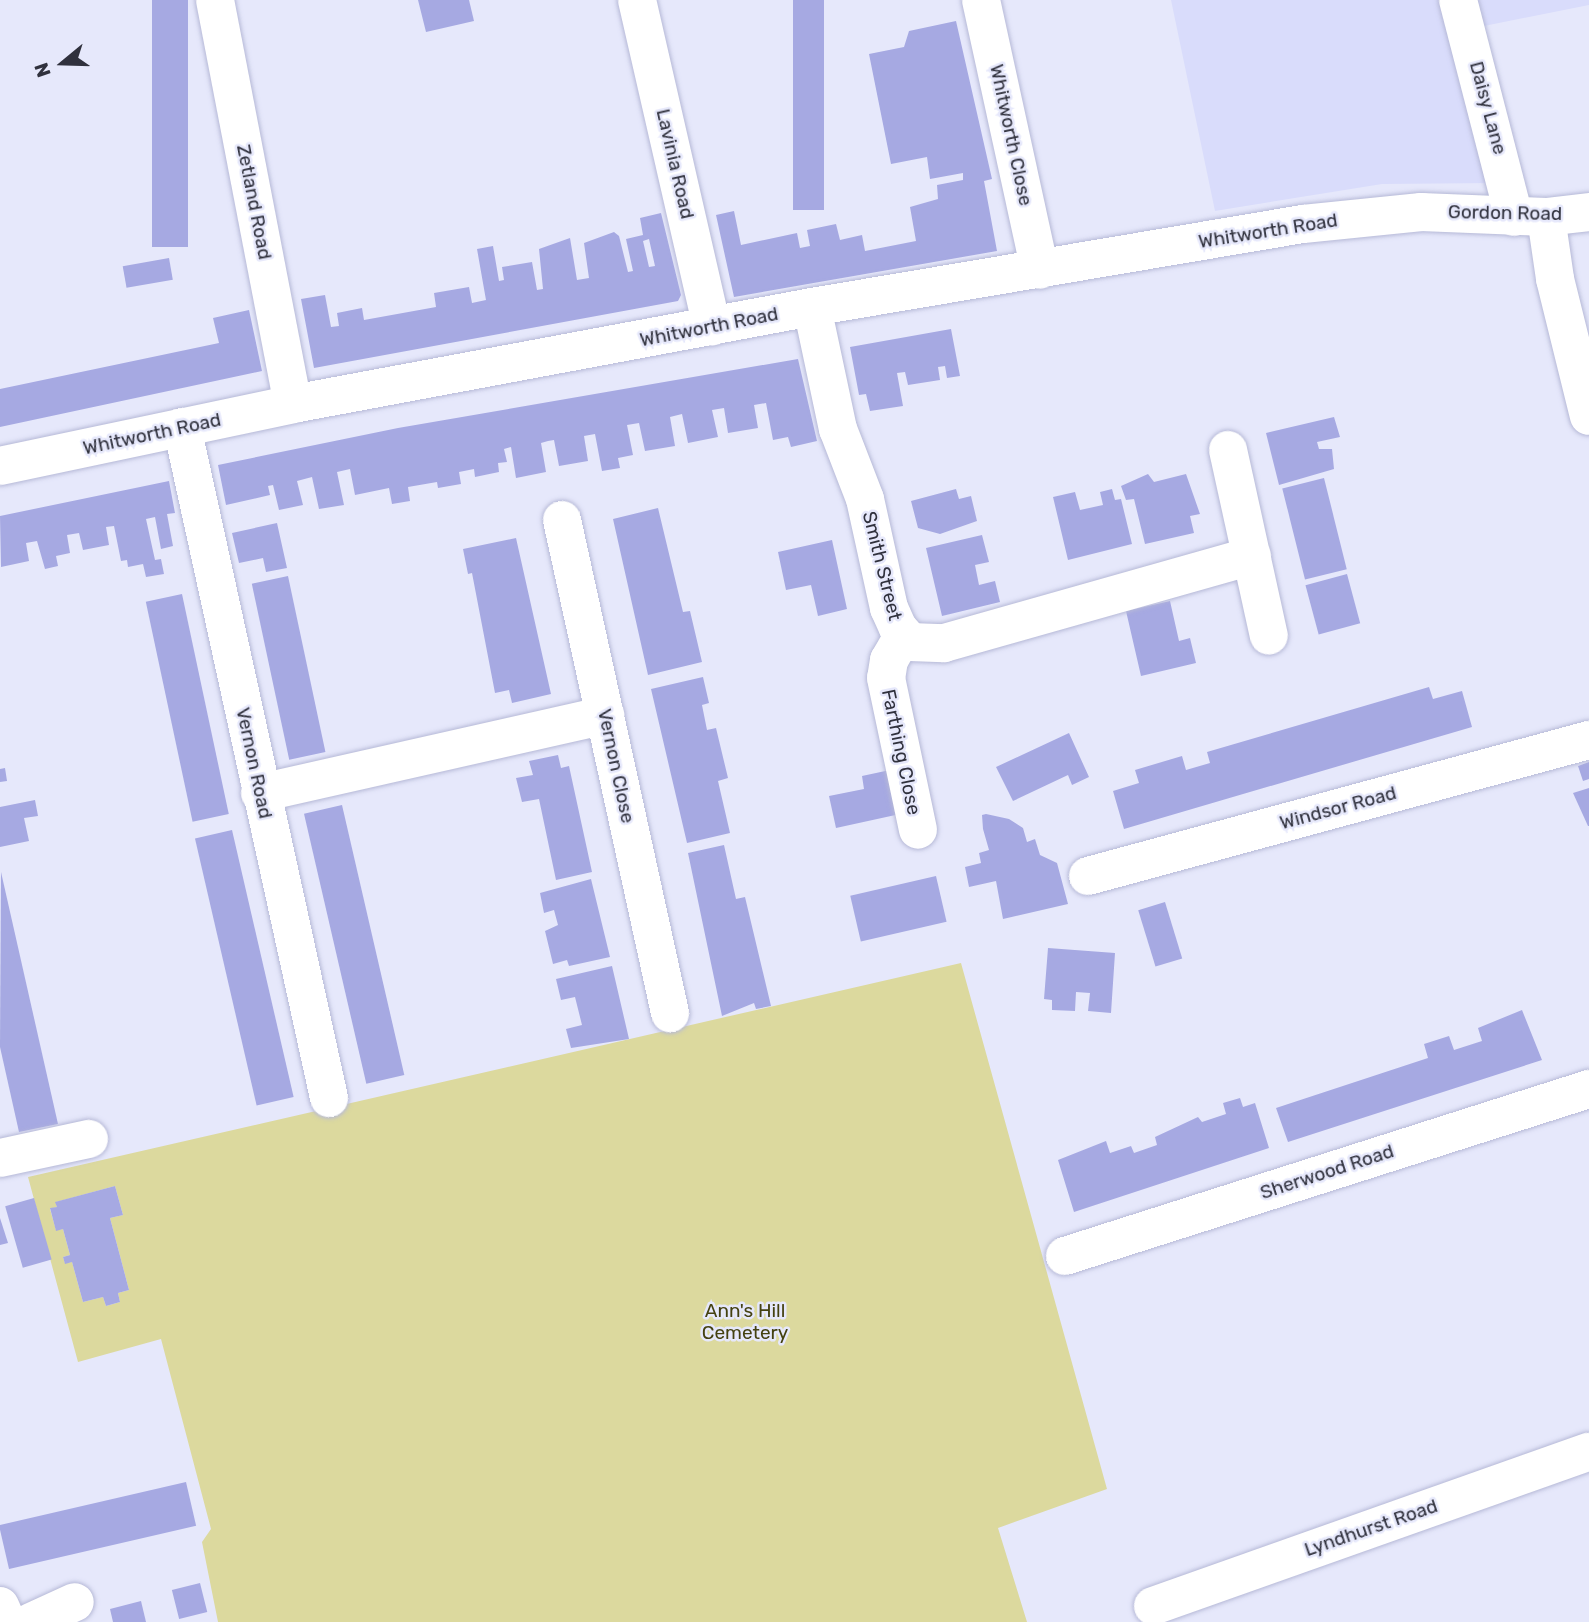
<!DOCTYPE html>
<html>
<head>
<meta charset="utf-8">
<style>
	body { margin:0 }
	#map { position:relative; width:1589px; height:1622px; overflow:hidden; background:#e6e8fb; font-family:Rubik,sans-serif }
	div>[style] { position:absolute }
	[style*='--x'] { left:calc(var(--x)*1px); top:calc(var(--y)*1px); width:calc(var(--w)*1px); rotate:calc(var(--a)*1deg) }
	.built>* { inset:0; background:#d9dcfb }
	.green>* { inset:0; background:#dcd99e }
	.building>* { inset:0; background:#a6a9e2; transform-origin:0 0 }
	.roads { filter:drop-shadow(0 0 2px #b6b9d7) drop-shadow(0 0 2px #b6b9d7) }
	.minor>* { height:38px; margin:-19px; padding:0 19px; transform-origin:19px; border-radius:19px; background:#fff }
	span { translate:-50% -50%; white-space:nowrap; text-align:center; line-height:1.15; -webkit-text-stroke:5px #e6e8fb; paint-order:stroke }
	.street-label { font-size:19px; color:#30313d }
	.park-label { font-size:19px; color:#444110 }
	.north { position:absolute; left:28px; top:28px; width:70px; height:70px; -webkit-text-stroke:5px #e6e8fb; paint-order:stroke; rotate:251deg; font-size:19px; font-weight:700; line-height:28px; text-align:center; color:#30313d }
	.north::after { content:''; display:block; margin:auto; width:24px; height:32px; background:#30313d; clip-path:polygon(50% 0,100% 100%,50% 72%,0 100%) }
</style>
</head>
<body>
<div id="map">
	<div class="built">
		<i style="clip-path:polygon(1171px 0,1447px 0,1494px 183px,1382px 184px,1215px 211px)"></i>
		<i style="clip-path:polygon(1477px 0,1589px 0,1589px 5px,1484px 26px)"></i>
	</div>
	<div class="green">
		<i style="clip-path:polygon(evenodd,961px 963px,1107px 1489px,998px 1528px,1027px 1622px,218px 1622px,202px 1542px,211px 1529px,161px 1339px,78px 1362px,28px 1177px,961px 963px,115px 1186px,123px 1215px,110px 1218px,129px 1290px,118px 1293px,120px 1302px,106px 1306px,103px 1297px,83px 1302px,72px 1262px,65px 1263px,63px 1257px,70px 1255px,63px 1229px,56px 1230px,50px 1209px,57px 1207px,56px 1202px,115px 1186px)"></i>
	</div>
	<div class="building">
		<i style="left:152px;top:0;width:36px;height:247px"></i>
		<i style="clip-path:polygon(418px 0,469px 0,474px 21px,426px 32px)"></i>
		<i style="left:793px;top:0;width:31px;height:210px"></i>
		<i style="clip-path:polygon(956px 21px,992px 179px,984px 181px,997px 251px,734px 297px,716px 215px,734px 211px,741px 245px,797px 233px,800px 248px,810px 246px,807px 230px,836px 224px,840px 240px,862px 235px,865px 251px,916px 241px,910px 207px,938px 199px,937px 185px,963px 180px,963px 173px,930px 179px,927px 157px,891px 164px,869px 54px,904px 47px,909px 31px)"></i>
		<i style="clip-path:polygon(evenodd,661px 213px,681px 295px,678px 301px,314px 368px,301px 299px,325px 295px,331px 327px,339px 326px,337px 313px,362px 308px,364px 320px,436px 307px,434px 293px,469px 287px,472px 303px,486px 300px,477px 249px,493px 246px,499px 281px,504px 280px,502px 267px,532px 262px,537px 290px,543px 289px,539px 249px,570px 238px,577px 280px,589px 278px,584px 243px,614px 232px,619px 236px,628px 272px,633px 271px,626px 239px,643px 235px,640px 218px,661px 213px,649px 239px,655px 266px,649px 267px,643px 241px,649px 239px)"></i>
		<i style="left:169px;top:258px;width:22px;height:47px;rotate:80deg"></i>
		<i style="clip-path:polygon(249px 310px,262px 371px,0 427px,0 389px,219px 343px,213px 318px)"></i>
		<i style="clip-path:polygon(951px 329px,960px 376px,947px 378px,945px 366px,938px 367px,940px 380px,908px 385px,905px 372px,897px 373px,903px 406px,870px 411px,866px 394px,859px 395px,850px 347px)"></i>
		<i style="clip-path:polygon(798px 359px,817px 441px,791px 447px,788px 437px,773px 440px,766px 403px,754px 405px,758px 428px,728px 433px,724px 408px,712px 410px,718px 437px,688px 443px,682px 414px,670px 417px,675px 446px,645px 451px,639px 423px,627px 425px,633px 455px,618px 458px,620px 468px,602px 471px,595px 434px,584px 436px,588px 461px,559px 466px,554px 440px,548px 441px,541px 443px,546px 472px,516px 478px,511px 447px,504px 449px,507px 462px,498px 463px,499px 472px,475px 477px,474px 469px,459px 472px,461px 484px,438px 488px,437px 482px,408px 487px,410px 501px,392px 504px,389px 488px,355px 495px,350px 469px,337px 472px,344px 505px,319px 509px,312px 477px,297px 481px,303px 505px,279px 510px,273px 485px,268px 486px,270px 495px,226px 505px,218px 465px,398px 428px)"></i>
		<i style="clip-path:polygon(1334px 417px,1340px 437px,1317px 442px,1319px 449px,1332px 449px,1334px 469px,1279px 485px,1266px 433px)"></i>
		<i style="clip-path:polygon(1148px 474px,1154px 482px,1186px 474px,1200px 514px,1190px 516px,1194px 533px,1145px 544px,1134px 499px,1126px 500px,1121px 486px)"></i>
		<i style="left:1324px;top:478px;width:94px;height:43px;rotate:76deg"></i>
		<i style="clip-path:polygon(169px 481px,175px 513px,167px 514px,173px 546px,161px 549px,155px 517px,146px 519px,155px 560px,161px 559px,164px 574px,146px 577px,143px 564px,128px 567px,127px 560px,121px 561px,114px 526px,106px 527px,109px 545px,83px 550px,79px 533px,67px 535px,70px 553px,56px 556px,58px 566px,45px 569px,37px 541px,26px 543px,29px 561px,1px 567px,0 516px)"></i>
		<i style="clip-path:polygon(956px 489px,959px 499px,971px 496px,977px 521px,940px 534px,918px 528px,911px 501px)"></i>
		<i style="clip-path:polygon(1112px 489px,1115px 500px,1121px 499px,1132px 544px,1068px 560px,1053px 497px,1075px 492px,1080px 510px,1103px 505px,1100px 492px)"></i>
		<i style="clip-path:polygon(658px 508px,683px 612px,690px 611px,702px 662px,648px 675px,613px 519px)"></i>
		<i style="clip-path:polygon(277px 523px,287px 568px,266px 572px,263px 558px,239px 563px,232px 533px)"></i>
		<i style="clip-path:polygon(982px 535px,989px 562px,975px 565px,979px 585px,995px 581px,1000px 602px,942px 616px,926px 548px)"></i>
		<i style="clip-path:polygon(516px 538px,551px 694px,512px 703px,509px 690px,495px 693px,472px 573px,468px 574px,463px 549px)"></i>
		<i style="clip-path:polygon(832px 540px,847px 609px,818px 616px,811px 585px,786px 590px,778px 552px)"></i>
		<i style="left:1347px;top:574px;width:51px;height:43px;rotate:75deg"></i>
		<i style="left:288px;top:576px;width:180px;height:37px;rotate:78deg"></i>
		<i style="left:182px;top:594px;width:225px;height:37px;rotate:78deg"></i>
		<i style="clip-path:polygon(1170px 601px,1179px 641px,1190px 638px,1196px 663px,1141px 676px,1126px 611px)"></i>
		<i style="clip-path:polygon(703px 677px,709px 703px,702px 705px,707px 730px,716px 728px,728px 778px,718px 781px,730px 833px,687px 843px,651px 689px)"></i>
		<i style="clip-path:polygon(1429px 687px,1433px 699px,1462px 691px,1472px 727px,1124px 829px,1113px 791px,1139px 783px,1135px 770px,1182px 756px,1186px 770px,1210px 763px,1207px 752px)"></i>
		<i style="clip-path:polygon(1069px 733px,1089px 777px,1072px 785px,1068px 775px,1013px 801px,996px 767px)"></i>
		<i style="clip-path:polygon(558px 755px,561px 768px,569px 766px,592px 872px,556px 880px,539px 799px,522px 802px,516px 778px,533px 775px,529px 761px)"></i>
		<i style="clip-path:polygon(1589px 762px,1589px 779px,1583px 781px,1578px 766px)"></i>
		<i style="clip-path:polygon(5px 768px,7px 781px,0 782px,0 769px)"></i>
		<i style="clip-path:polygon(890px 770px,900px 814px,836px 828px,829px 796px,864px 789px,862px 776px)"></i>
		<i style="clip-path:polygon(1589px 788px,1589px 826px,1588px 826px,1573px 793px)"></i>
		<i style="clip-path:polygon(35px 800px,38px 816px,24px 818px,29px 841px,0 847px,0 807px)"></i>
		<i style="left:342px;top:805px;width:277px;height:39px;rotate:77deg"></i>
		<i style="clip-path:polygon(986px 814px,1009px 819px,1023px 828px,1027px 842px,1035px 839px,1040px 855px,1057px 863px,1068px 904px,1003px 919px,996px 881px,969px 887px,965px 867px,981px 863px,979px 853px,989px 850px,983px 829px,982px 815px)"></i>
		<i style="left:232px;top:830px;width:274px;height:38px;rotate:77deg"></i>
		<i style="clip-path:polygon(724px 845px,736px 899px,745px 897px,771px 1006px,756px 1009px,754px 1003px,722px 1016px,688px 853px)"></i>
		<i style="clip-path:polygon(1px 872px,58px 1124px,19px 1132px,0 1047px)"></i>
		<i style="left:936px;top:876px;width:47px;height:88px;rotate:77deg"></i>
		<i style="clip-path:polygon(591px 879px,610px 957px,569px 966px,567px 960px,553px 964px,545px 931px,558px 925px,554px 910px,544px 913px,540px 893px)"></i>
		<i style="left:1165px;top:902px;width:59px;height:28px;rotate:73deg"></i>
		<i style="clip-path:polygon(1048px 948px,1115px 953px,1111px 1013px,1088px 1011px,1090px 993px,1076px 992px,1075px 1011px,1052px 1010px,1052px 1000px,1044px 999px)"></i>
		<i style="clip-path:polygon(612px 966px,629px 1039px,571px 1048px,566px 1029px,582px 1025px,575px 997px,561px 1000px,556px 979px)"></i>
		<i style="clip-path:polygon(1522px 1010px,1542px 1060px,1288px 1142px,1276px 1108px,1428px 1058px,1424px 1044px,1449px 1036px,1454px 1050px,1482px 1041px,1478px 1028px)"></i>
		<i style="clip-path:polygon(1240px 1098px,1243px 1107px,1255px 1103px,1269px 1148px,1074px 1212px,1058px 1160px,1106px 1141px,1110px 1153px,1131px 1146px,1134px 1153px,1157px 1145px,1155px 1137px,1198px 1117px,1202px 1122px,1226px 1114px,1223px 1103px)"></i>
		<i style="clip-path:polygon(115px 1186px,123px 1215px,110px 1218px,129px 1290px,118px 1293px,120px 1302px,106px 1306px,103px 1297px,83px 1302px,72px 1262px,65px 1264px,63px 1257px,70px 1255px,63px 1229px,56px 1231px,50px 1208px,57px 1207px,55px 1202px)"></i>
		<i style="left:34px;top:1198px;width:64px;height:30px;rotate:74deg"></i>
		<i style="clip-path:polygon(0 1218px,8px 1243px,0 1245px)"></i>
		<i style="left:186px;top:1482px;width:45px;height:192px;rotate:77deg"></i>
		<i style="left:200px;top:1583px;width:30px;height:29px;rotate:76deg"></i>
		<i style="clip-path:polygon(141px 1601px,146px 1622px,113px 1622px,110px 1609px)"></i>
	</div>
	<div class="roads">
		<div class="minor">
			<i style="--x:215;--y:0;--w:411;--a:79.1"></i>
			<i style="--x:637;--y:0;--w:335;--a:77.1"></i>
			<i style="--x:981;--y:0;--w:276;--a:77.7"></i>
			<i style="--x:1458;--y:0;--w:224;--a:75.5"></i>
			<i style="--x:1546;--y:217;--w:63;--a:81.7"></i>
			<i style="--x:1555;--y:279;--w:141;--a:76.1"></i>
			<i style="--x:812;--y:307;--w:125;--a:78"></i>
			<i style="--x:838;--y:429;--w:75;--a:68.9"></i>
			<i style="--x:865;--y:499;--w:112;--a:77.6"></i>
			<i style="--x:889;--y:608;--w:22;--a:66"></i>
			<i style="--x:898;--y:628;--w:18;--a:49"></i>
			<i style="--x:910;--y:642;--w:34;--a:2"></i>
			<i style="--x:944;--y:643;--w:320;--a:-15.8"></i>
			<i style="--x:182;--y:427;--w:687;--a:77.64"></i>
			<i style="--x:1228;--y:450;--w:190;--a:77.6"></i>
			<i style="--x:0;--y:466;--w:299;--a:-11.9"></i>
			<i style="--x:293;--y:404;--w:528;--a:-10.59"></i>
			<i style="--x:812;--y:307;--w:498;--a:-9.6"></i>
			<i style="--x:1303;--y:224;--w:119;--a:-5.8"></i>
			<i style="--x:1421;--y:212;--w:125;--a:2.3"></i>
			<i style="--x:1546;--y:217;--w:43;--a:-6.6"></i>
			<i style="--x:562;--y:520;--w:505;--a:77.64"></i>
			<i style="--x:903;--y:636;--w:28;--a:120"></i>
			<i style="--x:889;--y:660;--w:18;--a:99"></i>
			<i style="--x:886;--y:678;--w:155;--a:78.1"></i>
			<i style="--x:260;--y:793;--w:354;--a:-12.7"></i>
			<i style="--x:1088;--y:876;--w:519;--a:-15.19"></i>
			<i style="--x:0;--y:1158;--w:91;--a:-12.1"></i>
			<i style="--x:1065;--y:1256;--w:550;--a:-17.68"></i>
			<i style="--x:0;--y:1606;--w:17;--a:66"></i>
			<i style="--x:1153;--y:1606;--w:462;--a:-19.5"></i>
			<i style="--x:31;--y:1622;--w:48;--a:-24.4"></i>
		</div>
	</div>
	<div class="street-label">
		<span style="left:1488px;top:108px;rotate:75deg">Daisy Lane</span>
		<span style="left:1011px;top:135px;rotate:78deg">Whitworth Close</span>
		<span style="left:675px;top:164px;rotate:77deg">Lavinia Road</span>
		<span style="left:254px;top:202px;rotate:79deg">Zetland Road</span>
		<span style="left:1505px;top:213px;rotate:1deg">Gordon Road</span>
		<span style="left:1268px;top:231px;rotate:-9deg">Whitworth Road</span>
		<span style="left:709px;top:327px;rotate:-11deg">Whitworth Road</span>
		<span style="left:152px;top:434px;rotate:-12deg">Whitworth Road</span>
		<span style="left:882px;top:566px;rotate:76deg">Smith Street</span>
		<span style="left:901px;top:752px;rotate:78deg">Farthing Close</span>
		<span style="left:254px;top:763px;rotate:78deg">Vernon Road</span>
		<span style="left:616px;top:766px;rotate:78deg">Vernon Close</span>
		<span style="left:1338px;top:808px;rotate:-15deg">Windsor Road</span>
		<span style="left:1327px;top:1172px;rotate:-18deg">Sherwood Road</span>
		<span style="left:1371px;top:1528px;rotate:-19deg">Lyndhurst Road</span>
	</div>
	<div class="park-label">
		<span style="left:745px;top:1322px">Ann's Hill<br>Cemetery</span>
	</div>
	<div class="north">N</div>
</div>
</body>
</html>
